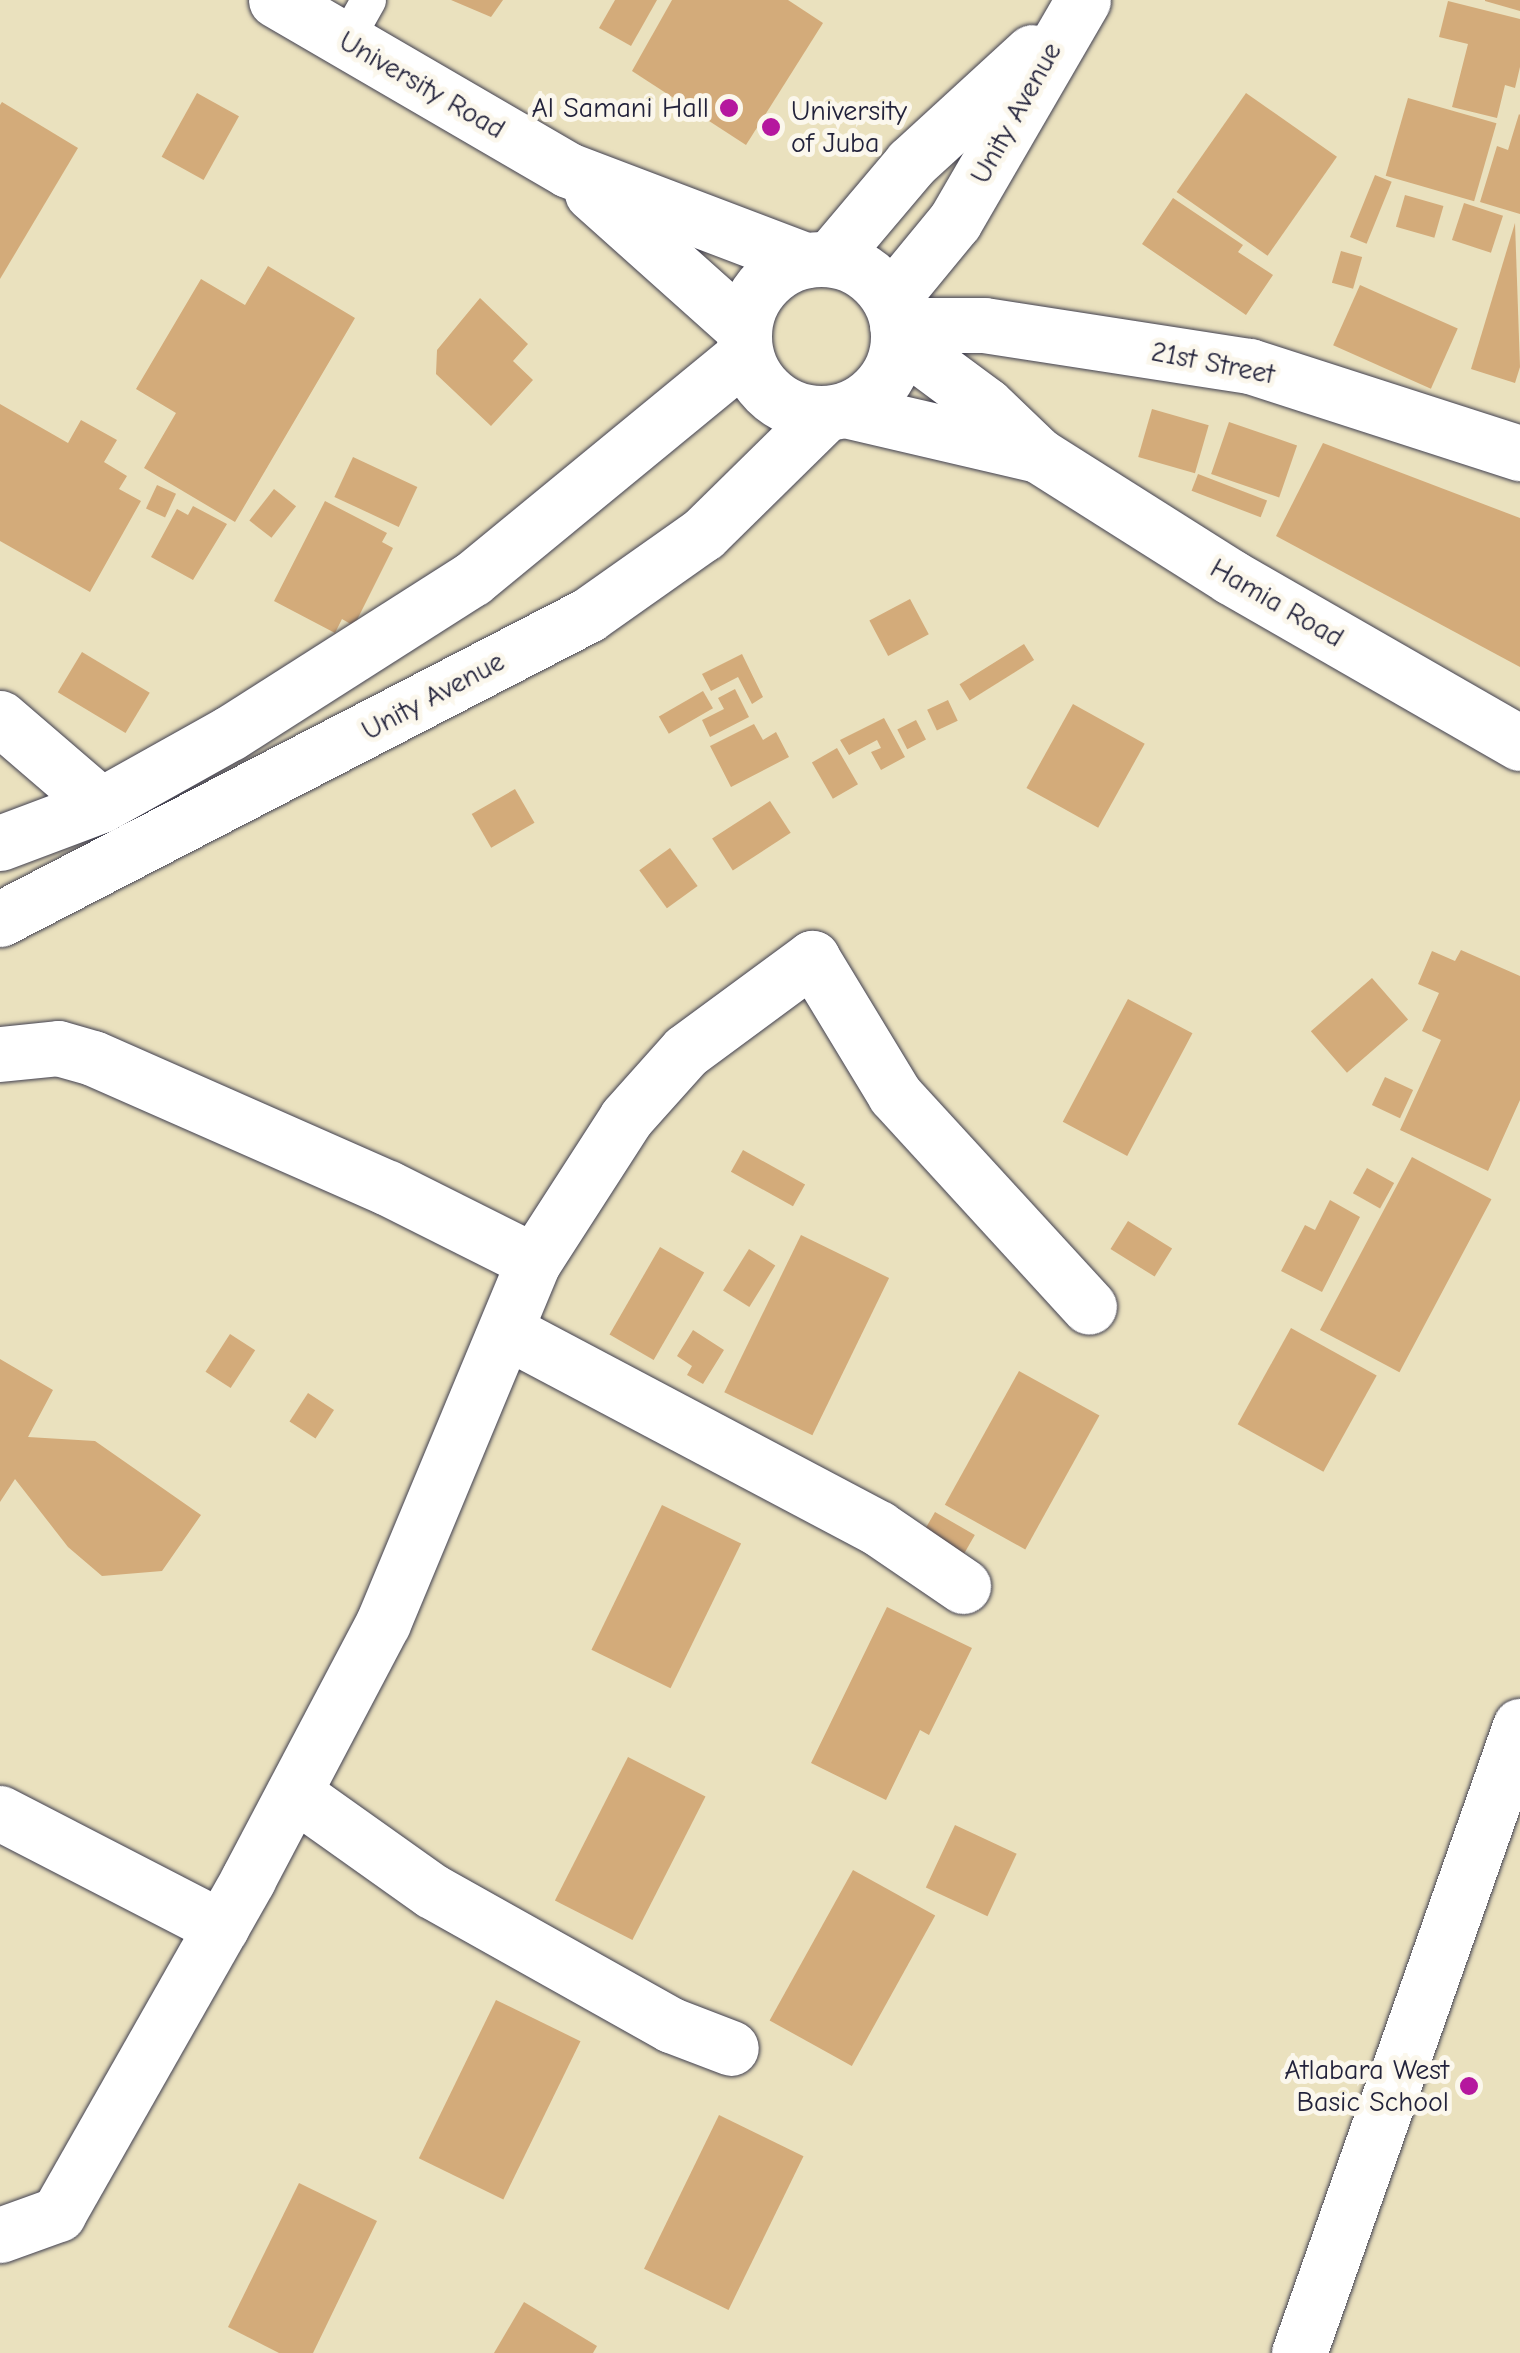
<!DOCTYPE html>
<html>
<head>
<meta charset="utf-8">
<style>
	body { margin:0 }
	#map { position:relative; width:1520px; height:2353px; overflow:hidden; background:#eae1be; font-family:"Comic Neue",sans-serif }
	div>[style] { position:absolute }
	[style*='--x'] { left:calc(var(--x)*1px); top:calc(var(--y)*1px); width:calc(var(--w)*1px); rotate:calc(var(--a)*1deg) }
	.building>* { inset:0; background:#d3ab7a; transform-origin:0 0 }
	.roads { filter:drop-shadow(0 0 2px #403f4f) drop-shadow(0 0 2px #403f4f) }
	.service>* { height:35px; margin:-17.5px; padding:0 17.5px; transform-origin:17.5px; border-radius:17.5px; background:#fff }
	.minor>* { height:55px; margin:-27.5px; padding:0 27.5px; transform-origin:27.5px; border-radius:27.5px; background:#fff }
	.secondary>* { height:55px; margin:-27.5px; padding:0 27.5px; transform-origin:27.5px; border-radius:27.5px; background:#fff }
	.primary>* { height:55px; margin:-27.5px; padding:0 27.5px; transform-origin:27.5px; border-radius:27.5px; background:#fff }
	.primary>.ring { margin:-27.5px; padding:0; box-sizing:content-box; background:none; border:55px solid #fff; border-radius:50% }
	.dots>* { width:28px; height:28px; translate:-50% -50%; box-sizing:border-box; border:5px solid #fbf7ec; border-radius:50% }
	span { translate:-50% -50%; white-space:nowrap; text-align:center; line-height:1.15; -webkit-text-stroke:10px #fbf7ec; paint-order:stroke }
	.street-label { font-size:28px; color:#22223b }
	.poi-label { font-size:28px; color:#22223b }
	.right { translate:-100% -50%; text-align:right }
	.left { translate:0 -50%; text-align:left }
</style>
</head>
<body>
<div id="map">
	<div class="building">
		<i style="clip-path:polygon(451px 0,503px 0,491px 17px)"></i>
		<i style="clip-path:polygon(615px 0,657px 0,631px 46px,599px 28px)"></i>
		<i style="clip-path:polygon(672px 0,788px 0,823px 23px,746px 145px,632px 71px)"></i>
		<i style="clip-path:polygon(1485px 0,1520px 0,1520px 11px,1485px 1px)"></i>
		<i style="clip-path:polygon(1448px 1px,1520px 19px,1520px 67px,1515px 88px,1505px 85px,1497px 118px,1452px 107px,1468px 44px,1439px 37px)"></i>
		<i style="left:197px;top:93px;width:48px;height:73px;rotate:29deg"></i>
		<i style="left:1246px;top:93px;width:111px;height:121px;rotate:35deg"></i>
		<i style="left:1408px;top:98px;width:92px;height:81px;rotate:16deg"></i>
		<i style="clip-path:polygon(2px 102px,78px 148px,0 279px,0 105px)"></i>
		<i style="clip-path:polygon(1519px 114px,1520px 115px,1520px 214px,1480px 202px,1497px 146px,1508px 150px)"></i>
		<i style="left:1375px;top:175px;width:18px;height:67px;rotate:22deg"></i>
		<i style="left:1405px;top:195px;width:40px;height:33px;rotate:16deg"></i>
		<i style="clip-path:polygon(1173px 198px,1243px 245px,1238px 252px,1273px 275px,1246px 315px,1142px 244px)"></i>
		<i style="left:1464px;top:203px;width:41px;height:39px;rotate:18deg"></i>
		<i style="clip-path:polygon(1515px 223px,1520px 367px,1515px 383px,1471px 369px)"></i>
		<i style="left:1341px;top:251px;width:22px;height:33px;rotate:16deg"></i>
		<i style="clip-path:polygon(268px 266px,355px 318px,235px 522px,144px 468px,176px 413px,136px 389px,201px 279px,245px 305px)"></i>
		<i style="left:1360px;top:285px;width:107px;height:66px;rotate:24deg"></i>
		<i style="clip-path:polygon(480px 298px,528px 344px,513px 361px,533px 380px,491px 426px,436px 374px,437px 350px)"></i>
		<i style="clip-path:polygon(0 404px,68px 443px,81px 420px,117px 440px,104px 462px,127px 476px,119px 489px,141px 501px,90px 592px,0 541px)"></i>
		<i style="left:1152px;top:409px;width:59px;height:50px;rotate:16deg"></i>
		<i style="left:1229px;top:422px;width:72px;height:55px;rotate:19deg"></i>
		<i style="clip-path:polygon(1323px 443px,1520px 518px,1520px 667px,1276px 536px)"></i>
		<i style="left:353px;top:457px;width:71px;height:44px;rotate:25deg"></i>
		<i style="left:1198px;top:474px;width:74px;height:18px;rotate:21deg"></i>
		<i style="left:157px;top:485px;width:21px;height:26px;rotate:25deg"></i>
		<i style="left:274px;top:489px;width:28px;height:40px;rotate:38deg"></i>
		<i style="clip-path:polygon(325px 501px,387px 533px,382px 542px,393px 548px,354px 626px,342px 619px,335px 633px,274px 601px)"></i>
		<i style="clip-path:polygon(193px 506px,227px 524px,193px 580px,151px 557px,177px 509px,188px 515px)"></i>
		<i style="left:910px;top:599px;width:40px;height:46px;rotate:62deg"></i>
		<i style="left:1024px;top:644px;width:19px;height:76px;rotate:58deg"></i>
		<i style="left:82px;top:652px;width:79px;height:47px;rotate:31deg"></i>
		<i style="clip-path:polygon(742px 654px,763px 697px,752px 704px,738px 677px,711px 691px,702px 674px)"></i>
		<i style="clip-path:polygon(735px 689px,749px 717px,710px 737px,702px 720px,724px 709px,718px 698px)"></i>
		<i style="left:703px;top:691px;width:20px;height:51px;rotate:60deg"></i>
		<i style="left:948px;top:700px;width:23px;height:23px;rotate:65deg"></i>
		<i style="left:1073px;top:704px;width:82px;height:96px;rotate:29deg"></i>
		<i style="clip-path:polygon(884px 718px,905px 757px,881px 770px,871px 752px,881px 748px,877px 740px,849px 755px,840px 740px)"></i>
		<i style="left:916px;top:720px;width:22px;height:21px;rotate:63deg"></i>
		<i style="clip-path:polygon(754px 724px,763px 740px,776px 732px,789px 757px,731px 787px,710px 746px)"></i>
		<i style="left:837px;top:748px;width:42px;height:29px;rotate:60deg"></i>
		<i style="left:515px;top:789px;width:39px;height:50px;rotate:60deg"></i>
		<i style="left:770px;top:801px;width:38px;height:69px;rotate:57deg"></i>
		<i style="left:670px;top:848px;width:47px;height:38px;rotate:54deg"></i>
		<i style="clip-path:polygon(1461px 950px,1520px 976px,1520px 1100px,1488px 1171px,1400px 1130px,1441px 1040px,1422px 1031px,1439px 993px,1418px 984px,1432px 951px,1455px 961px)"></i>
		<i style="left:1372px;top:978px;width:55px;height:81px;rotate:49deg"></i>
		<i style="left:1128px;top:999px;width:73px;height:139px;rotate:28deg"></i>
		<i style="left:1385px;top:1077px;width:31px;height:31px;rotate:25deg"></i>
		<i style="left:743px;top:1150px;width:71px;height:25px;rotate:29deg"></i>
		<i style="left:1412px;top:1157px;width:90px;height:196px;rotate:28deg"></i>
		<i style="left:1367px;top:1168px;width:31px;height:29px;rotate:29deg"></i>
		<i style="clip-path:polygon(1330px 1200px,1360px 1217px,1322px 1292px,1281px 1271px,1305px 1225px,1315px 1230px)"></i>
		<i style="left:1128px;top:1221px;width:52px;height:33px;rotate:32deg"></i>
		<i style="left:801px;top:1235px;width:98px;height:175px;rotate:26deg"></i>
		<i style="left:660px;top:1247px;width:51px;height:101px;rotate:30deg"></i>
		<i style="left:749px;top:1249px;width:31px;height:49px;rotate:32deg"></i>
		<i style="left:1291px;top:1328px;width:98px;height:110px;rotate:29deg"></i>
		<i style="clip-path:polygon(693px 1330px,724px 1350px,703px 1384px,687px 1375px,692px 1366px,677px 1356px)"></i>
		<i style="left:230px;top:1334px;width:30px;height:45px;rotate:33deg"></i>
		<i style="clip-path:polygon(0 1359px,53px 1390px,28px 1437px,95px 1441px,201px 1515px,162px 1571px,102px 1576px,68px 1547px,15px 1479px,0 1502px)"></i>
		<i style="left:1019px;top:1371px;width:92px;height:153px;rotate:29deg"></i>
		<i style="left:308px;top:1393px;width:31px;height:34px;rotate:33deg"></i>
		<i style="left:662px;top:1505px;width:88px;height:161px;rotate:26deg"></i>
		<i style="left:935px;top:1512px;width:46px;height:28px;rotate:30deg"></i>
		<i style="clip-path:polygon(887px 1607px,972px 1648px,929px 1735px,920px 1730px,886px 1800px,811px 1763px)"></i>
		<i style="left:628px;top:1757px;width:87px;height:161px;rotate:27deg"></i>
		<i style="left:955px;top:1825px;width:68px;height:69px;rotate:25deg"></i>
		<i style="left:853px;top:1870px;width:94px;height:172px;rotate:29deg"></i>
		<i style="left:496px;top:2000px;width:94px;height:176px;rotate:26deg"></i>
		<i style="left:719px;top:2115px;width:94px;height:171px;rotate:26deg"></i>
		<i style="clip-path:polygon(299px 2183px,377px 2221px,313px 2353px,279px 2353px,228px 2327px)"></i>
		<i style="clip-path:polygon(524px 2302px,597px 2346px,593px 2353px,494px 2353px)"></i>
	</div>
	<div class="roads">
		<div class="service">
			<i style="--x:345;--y:41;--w:47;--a:-60.7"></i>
		</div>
		<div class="minor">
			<i style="--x:897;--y:325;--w:87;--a:0"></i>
			<i style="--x:984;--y:325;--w:269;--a:8.8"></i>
			<i style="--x:1250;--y:366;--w:284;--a:17.9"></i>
			<i style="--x:0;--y:718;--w:133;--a:40.7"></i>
			<i style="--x:0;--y:1054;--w:58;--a:-5.9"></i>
			<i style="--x:58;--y:1048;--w:36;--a:16"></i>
			<i style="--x:93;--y:1058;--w:322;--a:23.8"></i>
			<i style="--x:388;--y:1188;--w:163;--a:26.6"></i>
			<i style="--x:506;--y:1331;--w:421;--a:27.9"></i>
			<i style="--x:878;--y:1528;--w:103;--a:34.3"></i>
			<i style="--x:294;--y:1793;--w:169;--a:35.4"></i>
			<i style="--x:432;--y:1891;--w:274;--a:29.3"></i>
			<i style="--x:671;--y:2025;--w:64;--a:21"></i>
			<i style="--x:0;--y:1813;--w:249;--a:27.3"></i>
			<i style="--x:0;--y:2235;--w:62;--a:-19.9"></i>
			<i style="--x:58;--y:2214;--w:385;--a:-60.4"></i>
			<i style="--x:248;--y:1879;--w:289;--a:-62.2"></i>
			<i style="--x:383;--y:1623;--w:392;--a:-67.4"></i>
			<i style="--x:534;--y:1261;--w:170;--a:-57.2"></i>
			<i style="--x:626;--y:1118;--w:90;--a:-48.2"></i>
			<i style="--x:686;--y:1051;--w:157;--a:-36.4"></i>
			<i style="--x:812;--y:958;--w:160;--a:58.8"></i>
			<i style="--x:895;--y:1095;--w:287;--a:47.5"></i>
			<i style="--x:1299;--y:2353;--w:665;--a:-70.58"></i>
		</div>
		<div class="secondary">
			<i style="--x:276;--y:0;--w:338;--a:30.2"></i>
			<i style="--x:568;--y:170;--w:254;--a:20.8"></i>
			<i style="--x:592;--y:193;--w:204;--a:41.8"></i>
			<i style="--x:898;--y:340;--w:109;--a:36.5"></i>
			<i style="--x:986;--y:405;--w:72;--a:43.9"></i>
			<i style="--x:1038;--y:455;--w:228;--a:32.3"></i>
			<i style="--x:1231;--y:577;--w:333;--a:29.9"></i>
			<i style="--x:845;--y:410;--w:198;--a:13.1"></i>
		</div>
		<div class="primary">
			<i style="--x:830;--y:259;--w:126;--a:-49.8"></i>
			<i style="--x:911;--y:163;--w:164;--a:-42.5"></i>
			<i class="ring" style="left:744px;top:259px;width:99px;height:99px"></i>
			<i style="--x:890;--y:300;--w:102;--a:-50.6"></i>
			<i style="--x:955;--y:221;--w:255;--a:-59.9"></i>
			<i style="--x:0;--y:843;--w:108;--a:-20.6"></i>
			<i style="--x:101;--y:805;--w:148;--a:-29.2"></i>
			<i style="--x:230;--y:733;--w:287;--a:-32.5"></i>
			<i style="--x:472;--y:579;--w:353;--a:-39.4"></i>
			<i style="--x:0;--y:919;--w:662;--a:-27.34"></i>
			<i style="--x:588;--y:615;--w:141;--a:-35.2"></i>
			<i style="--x:703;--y:534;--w:171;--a:-44.5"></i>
		</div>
	</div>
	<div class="dots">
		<i style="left:729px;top:108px;background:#b5179e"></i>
		<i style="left:771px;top:127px;background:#b5179e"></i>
		<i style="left:1469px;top:2086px;background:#b5179e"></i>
	</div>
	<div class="street-label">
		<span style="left:422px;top:85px;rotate:30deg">University Road</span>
		<span style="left:1016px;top:113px;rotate:-61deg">Unity Avenue</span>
		<span style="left:1213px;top:363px;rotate:11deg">21st Street</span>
		<span style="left:1277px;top:603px;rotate:30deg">Hamia Road</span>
		<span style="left:433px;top:696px;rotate:-28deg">Unity Avenue</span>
	</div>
	<div class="poi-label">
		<span class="right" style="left:709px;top:108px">Al Samani Hall</span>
		<span class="left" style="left:791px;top:127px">University<br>of Juba</span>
		<span class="right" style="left:1449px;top:2086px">Atlabara West<br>Basic School</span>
	</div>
</div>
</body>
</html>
